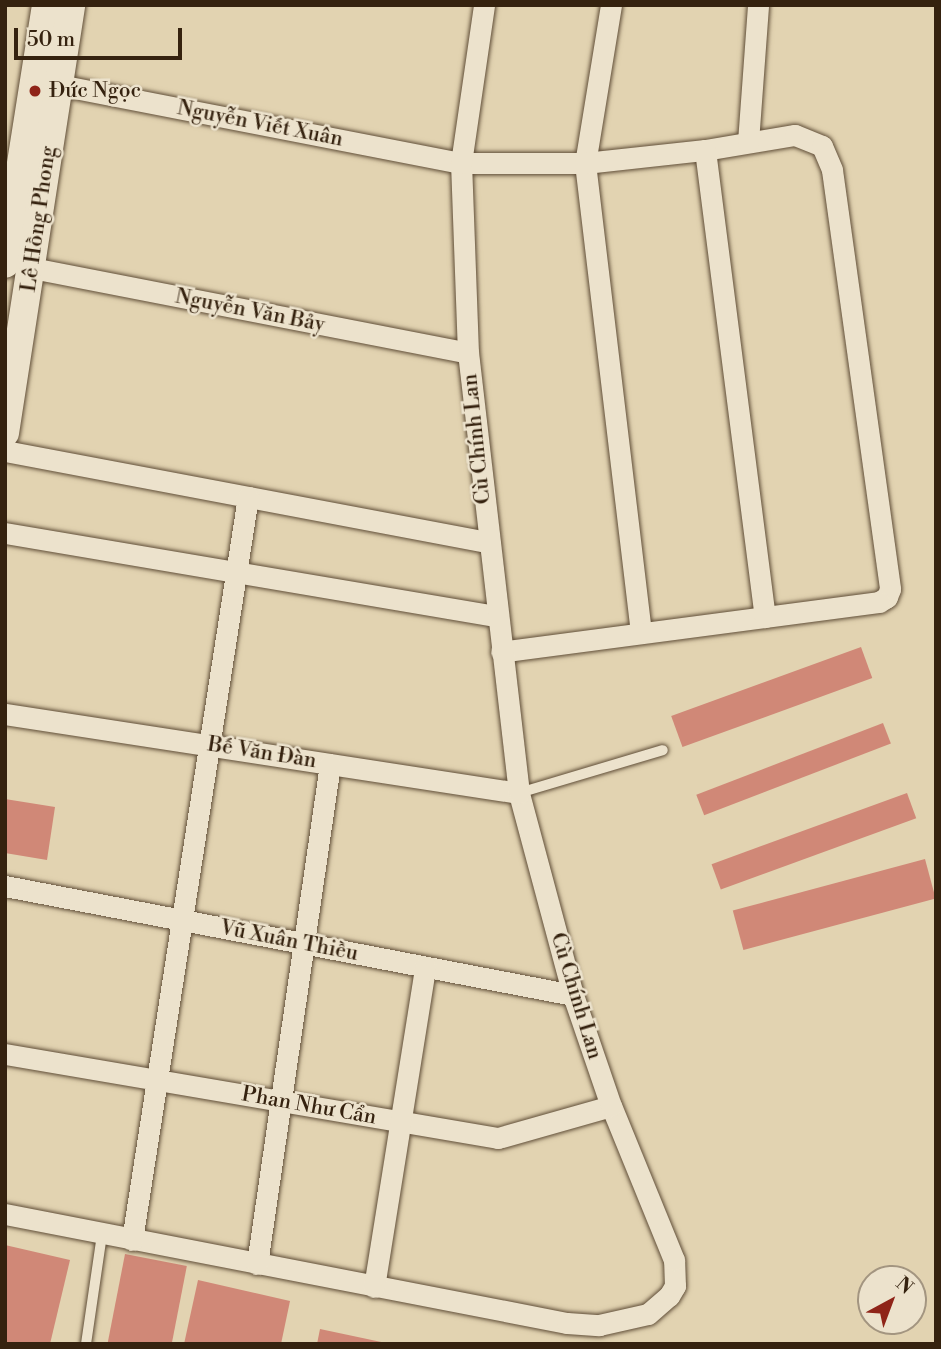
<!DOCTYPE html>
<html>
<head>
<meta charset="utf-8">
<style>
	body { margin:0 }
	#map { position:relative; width:941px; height:1349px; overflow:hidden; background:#e2d3b1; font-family:"Libre Bodoni",serif }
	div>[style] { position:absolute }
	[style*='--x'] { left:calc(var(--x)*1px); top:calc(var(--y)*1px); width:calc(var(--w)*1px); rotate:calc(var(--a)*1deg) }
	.building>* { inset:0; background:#d08877; transform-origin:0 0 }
	.roads { filter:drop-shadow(0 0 2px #604e38) drop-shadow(0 0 2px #604e38) }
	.service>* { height:10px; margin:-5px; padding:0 5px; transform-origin:5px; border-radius:5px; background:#ece2cc }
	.minor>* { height:21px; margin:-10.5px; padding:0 10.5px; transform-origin:10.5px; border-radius:10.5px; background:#ece2cc }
	.secondary>* { height:28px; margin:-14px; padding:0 14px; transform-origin:14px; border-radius:14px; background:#ece2cc }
	.dots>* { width:19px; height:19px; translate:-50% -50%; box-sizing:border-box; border:4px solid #ece2cc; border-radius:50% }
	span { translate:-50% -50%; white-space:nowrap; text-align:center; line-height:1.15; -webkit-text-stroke:5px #ece2cc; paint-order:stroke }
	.poi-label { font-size:21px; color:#35220f }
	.left { translate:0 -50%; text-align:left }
	.street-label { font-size:21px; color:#35220f }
	.frame { position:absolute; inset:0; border:7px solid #35220f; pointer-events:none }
	.north { position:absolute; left:857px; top:1265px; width:70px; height:70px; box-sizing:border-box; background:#ece2cc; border:2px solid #a39580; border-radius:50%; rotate:41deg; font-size:19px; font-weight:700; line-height:28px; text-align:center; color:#35220f }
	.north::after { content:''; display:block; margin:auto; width:24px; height:32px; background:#8f2418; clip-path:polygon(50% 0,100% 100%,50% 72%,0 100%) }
	.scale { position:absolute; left:14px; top:28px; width:168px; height:32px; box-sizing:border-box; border:4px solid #35220f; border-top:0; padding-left:9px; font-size:21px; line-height:24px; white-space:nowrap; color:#35220f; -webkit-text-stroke:5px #ece2cc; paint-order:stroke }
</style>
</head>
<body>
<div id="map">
	<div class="building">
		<i style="left:861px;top:647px;width:33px;height:202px;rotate:70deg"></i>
		<i style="left:883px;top:723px;width:22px;height:200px;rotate:69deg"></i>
		<i style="left:907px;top:793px;width:27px;height:208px;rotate:70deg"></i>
		<i style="clip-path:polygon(5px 799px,55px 807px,47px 860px,5px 853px)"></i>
		<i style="left:925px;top:859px;width:41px;height:199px;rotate:75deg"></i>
		<i style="clip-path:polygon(5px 1245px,70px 1260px,50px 1344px,5px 1344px)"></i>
		<i style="left:125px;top:1254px;width:63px;height:91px;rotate:11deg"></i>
		<i style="clip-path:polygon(198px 1280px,290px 1301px,281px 1344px,184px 1344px)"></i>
		<i style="clip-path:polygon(320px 1329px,386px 1343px,386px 1344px,317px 1344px)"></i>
	</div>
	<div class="roads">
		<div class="service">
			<i style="--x:519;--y:793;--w:150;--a:-16.6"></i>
			<i style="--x:86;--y:1344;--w:111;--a:-81.7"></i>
		</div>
		<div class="minor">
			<i style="--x:611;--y:5;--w:160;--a:99.3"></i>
			<i style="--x:585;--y:163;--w:473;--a:83.2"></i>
			<i style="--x:59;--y:85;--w:409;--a:11"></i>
			<i style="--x:461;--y:163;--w:124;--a:0"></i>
			<i style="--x:585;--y:163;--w:121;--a:-6.2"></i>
			<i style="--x:705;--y:150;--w:91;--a:-9.5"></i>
			<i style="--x:795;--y:135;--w:29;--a:22"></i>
			<i style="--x:822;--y:146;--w:26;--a:67"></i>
			<i style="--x:832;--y:170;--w:423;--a:82.1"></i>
			<i style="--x:890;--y:589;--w:9;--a:111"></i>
			<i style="--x:887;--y:597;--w:9;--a:148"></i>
			<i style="--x:879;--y:602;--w:381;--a:172.5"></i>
			<i style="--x:748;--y:142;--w:137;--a:-85.8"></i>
			<i style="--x:705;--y:150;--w:471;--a:82.7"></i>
			<i style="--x:32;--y:268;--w:444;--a:11"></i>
			<i style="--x:5;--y:451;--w:491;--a:10.7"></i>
			<i style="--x:5;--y:533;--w:498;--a:9.6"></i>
			<i style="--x:5;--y:714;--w:520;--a:8.74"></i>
			<i style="--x:5;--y:886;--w:578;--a:10.86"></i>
			<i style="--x:5;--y:1054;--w:500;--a:9.67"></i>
			<i style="--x:498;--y:1138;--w:117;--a:-15.8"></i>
			<i style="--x:5;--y:1214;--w:572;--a:10.98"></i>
			<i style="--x:567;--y:1323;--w:32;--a:4"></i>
			<i style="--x:599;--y:1325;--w:50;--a:-12.7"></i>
			<i style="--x:648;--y:1314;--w:28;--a:-41"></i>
			<i style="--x:669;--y:1296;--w:12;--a:-59"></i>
			<i style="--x:675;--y:1286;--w:26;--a:-92"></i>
			<i style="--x:674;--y:1260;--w:166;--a:-112.2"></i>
			<i style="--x:611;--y:1106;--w:117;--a:-108.9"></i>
			<i style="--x:573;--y:995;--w:209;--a:-105"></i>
			<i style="--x:519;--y:793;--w:443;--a:-96.6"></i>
			<i style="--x:468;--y:353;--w:190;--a:-92.1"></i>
			<i style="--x:461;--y:163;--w:160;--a:-81.7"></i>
			<i style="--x:132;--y:1240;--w:752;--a:-81.13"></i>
			<i style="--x:257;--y:1264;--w:505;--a:-81.69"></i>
			<i style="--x:374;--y:1287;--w:324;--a:-80.9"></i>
		</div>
		<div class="secondary">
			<i style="--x:5;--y:264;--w:262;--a:-81"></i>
			<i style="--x:5;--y:433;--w:433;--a:-81.2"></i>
		</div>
	</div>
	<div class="dots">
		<i style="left:35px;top:91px;background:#8f2418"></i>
	</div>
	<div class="poi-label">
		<span class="left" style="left:49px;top:91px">Đức Ngọc</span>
	</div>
	<div class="street-label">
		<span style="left:260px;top:124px;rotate:11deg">Nguyễn Viết Xuân</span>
		<span style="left:39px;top:219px;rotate:-82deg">Lê Hồng Phong</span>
		<span style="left:250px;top:311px;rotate:11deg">Nguyễn Văn Bảy</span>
		<span style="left:477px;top:439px;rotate:-96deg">Cù Chính Lan</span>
		<span style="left:262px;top:753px;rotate:9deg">Bế Văn Đàn</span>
		<span style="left:289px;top:941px;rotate:11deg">Vũ Xuân Thiều</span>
		<span style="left:576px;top:996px;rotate:73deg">Cù Chính Lan</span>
		<span style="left:309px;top:1106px;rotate:10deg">Phan Như Cẩn</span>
	</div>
	<div class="frame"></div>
	<div class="north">N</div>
	<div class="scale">50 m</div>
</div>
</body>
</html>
